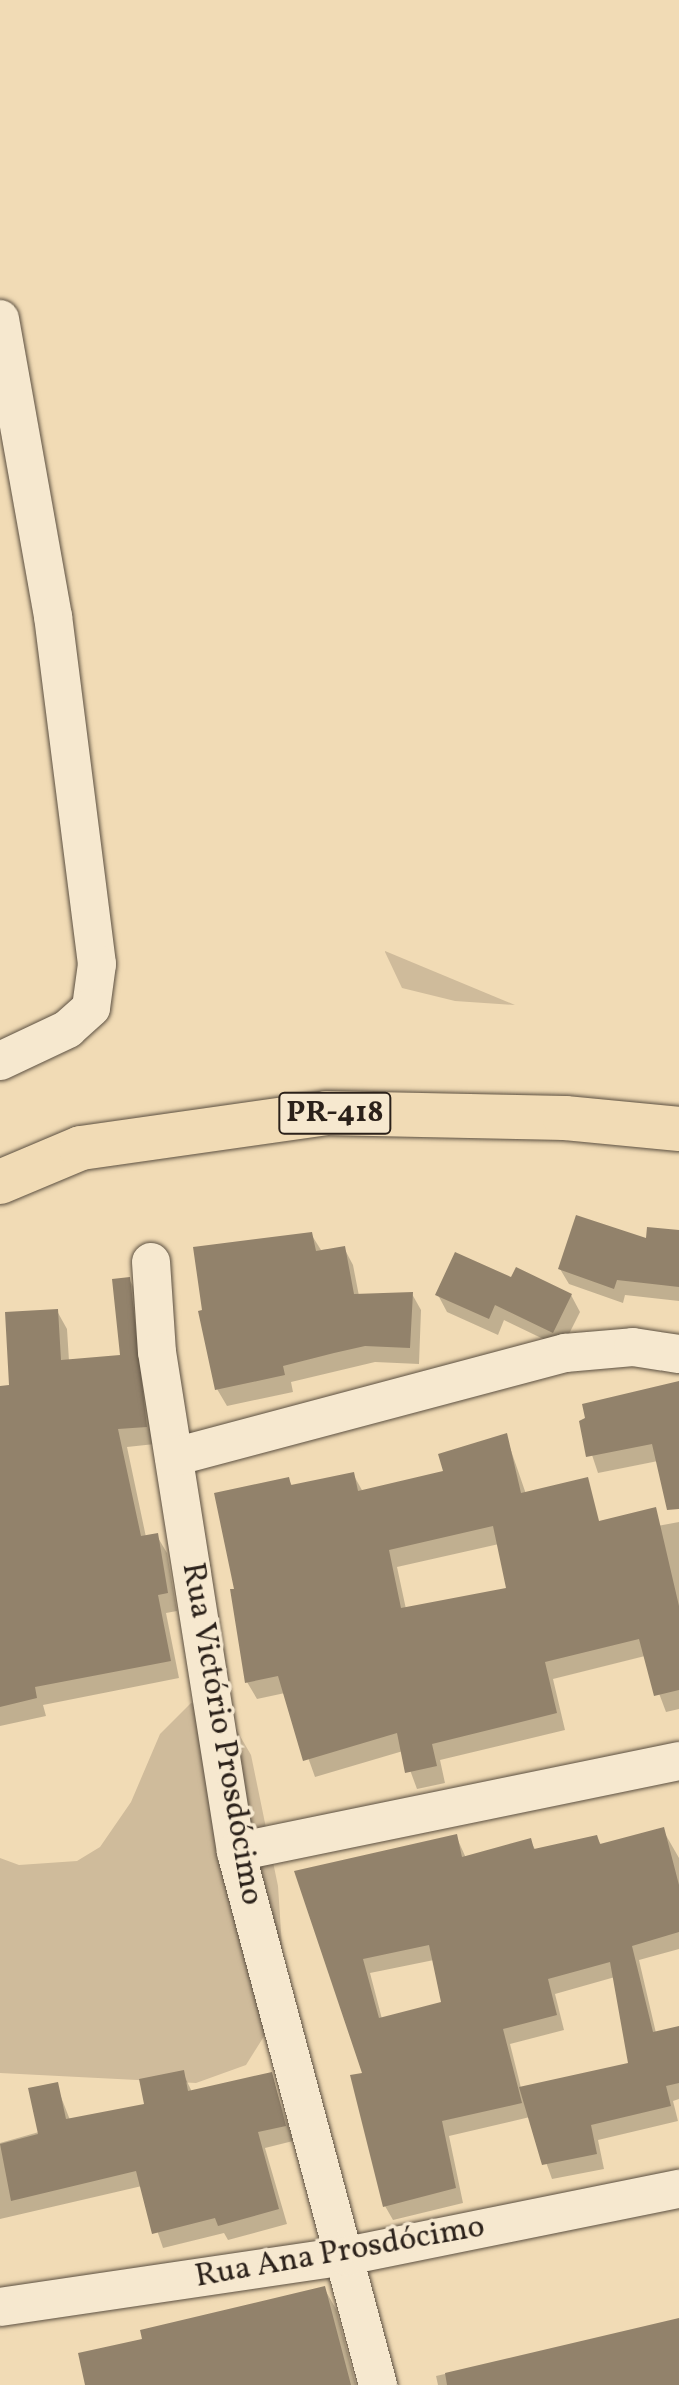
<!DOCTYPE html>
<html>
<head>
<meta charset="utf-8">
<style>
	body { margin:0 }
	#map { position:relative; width:679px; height:2385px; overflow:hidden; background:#f1dbb5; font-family:Vollkorn,serif }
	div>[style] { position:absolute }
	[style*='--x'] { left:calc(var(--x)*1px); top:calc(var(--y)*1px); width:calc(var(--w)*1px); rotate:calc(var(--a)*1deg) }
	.green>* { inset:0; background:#cfbb9b }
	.shadow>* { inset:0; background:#0003 }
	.building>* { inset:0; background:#92826b }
	.roads { filter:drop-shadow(0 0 2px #5c5041) drop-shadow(0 0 2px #5c5041) }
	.street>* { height:38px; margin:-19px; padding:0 19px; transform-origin:19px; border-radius:19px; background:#f6e8cf }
	.highway>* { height:44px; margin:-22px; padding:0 22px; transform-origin:22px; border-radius:22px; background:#f1dbb5 }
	span { translate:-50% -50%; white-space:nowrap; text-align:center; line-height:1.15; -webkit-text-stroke:7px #f6e8cf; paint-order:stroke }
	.shield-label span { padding:2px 6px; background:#f6e8cf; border:2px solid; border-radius:6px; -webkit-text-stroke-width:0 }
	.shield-label { font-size:30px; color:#2b211a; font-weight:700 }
	.street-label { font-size:32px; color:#2b211a }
</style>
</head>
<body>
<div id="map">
	<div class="green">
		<i style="clip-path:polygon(385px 952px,385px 951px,515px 1005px,455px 1001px,402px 988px)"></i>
		<i style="clip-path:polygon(191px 1703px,225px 1710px,251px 1755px,278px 1886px,283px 1962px,276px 2017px,246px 2065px,196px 2083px,0 2073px,0 1858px,19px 1865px,77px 1861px,100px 1847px,131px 1802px,160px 1734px)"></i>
	</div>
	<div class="shadow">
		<i style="clip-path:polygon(679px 1232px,679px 1301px,625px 1295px,623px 1303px,569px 1284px,560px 1269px)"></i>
		<i style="clip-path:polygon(311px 1234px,321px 1250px,344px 1248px,353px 1265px,359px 1296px,412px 1294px,421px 1310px,419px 1364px,375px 1362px,291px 1382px,293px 1392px,227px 1406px,217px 1389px)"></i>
		<i style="clip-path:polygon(129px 1279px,139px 1297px,155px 1444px,127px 1447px,146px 1537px,157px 1536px,167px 1553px,177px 1611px,166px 1613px,179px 1678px,43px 1705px,46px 1716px,0 1726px,0 1425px,57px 1311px,67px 1329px,69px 1361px,123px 1357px)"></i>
		<i style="clip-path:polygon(512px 1280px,571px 1295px,580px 1312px,562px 1348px,504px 1320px,498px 1335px,447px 1312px,438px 1295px)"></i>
		<i style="clip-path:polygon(679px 1383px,679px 1492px,658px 1461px,598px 1473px,581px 1422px)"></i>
		<i style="clip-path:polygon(evenodd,506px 1436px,526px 1494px,598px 1537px,679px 1522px,679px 1709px,666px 1712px,645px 1656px,553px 1679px,565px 1730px,440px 1760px,445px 1783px,417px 1789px,403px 1751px,315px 1777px,285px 1693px,257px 1699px,247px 1682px,237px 1590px,288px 1479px,293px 1487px,353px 1474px,363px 1492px,445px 1473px,506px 1436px,499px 1544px,508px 1590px,406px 1609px,397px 1567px,499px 1544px)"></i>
		<i style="clip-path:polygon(evenodd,663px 1830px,679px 1858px,679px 1949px,639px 1960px,656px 2033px,679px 2028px,679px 2099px,673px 2101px,678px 2121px,598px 2140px,604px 2169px,552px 2179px,530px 2117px,449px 2136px,463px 2203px,393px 2220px,385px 2206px,365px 2074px,296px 1873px,456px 1836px,466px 1858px,530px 1840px,536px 1851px,596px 1837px,602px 1846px,663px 1830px,434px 1960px,443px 2004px,382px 2019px,370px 1973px,434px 1960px,663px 1830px,615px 1977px,630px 2065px,521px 2088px,510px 2044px,564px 2030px,555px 1994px,615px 1977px)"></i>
		<i style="clip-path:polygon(183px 2073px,192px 2092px,271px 2074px,293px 2141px,265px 2148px,287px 2224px,228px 2240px,224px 2233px,163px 2248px,142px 2186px,0 2219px,0 2143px,39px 2132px,56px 2084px,70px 2120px,146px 2105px)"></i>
		<i style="clip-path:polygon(324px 2288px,336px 2309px,356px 2385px,87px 2385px,145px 2341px)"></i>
		<i style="clip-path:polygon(679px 2320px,679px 2385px,438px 2385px,436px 2376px)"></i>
	</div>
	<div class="building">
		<i style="clip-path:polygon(576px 1215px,646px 1238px,647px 1227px,679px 1230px,679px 1287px,617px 1280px,614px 1289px,558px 1269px)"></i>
		<i style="clip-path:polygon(312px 1232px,316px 1251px,345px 1246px,354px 1294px,413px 1292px,410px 1348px,365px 1346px,334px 1353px,283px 1366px,285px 1375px,215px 1390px,198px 1311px,202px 1310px,193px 1247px)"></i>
		<i style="clip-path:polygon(455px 1252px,511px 1277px,516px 1267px,572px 1294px,553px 1333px,495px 1305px,489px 1319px,435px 1295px)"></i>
		<i style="clip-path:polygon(130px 1277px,147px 1427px,118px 1429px,141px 1536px,158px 1533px,168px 1593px,158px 1595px,171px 1661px,35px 1687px,37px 1698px,0 1707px,0 1386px,9px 1385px,5px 1312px,58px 1309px,61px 1360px,120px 1355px,112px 1279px)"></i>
		<i style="clip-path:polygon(679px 1381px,679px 1509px,667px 1510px,652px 1444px,586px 1457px,579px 1421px,585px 1418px,582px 1404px)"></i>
		<i style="clip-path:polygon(evenodd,507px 1433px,521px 1493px,588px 1477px,599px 1521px,656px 1507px,679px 1606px,679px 1690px,654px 1696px,639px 1639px,545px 1662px,557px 1713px,432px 1744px,437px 1766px,405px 1773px,397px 1733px,303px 1761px,278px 1676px,245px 1683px,230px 1589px,234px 1589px,214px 1493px,289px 1477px,291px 1485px,354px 1472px,358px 1491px,443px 1471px,438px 1454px,507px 1433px,493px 1526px,506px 1588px,401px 1608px,389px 1550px,493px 1526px)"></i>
		<i style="clip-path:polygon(evenodd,664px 1827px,679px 1885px,679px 1932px,632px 1946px,653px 2032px,679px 2026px,679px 2083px,666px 2086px,671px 2106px,591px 2125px,597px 2154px,542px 2165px,519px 2087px,628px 2063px,610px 1962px,548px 1979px,557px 2015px,503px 2029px,522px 2103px,442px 2121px,456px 2188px,383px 2207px,350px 2075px,362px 2073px,294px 1871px,457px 1834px,462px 1857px,531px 1838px,534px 1849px,597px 1835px,600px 1844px,664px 1827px,429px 1945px,441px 2002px,379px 2018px,363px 1959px,429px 1945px)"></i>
		<i style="clip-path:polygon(184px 2070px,188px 2091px,272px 2072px,286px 2126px,258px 2132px,279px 2209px,218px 2226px,215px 2218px,152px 2234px,136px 2171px,11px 2201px,0 2144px,38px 2134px,28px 2088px,58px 2082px,66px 2119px,144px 2104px,139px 2079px)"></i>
		<i style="clip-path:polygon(325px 2286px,351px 2385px,85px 2385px,78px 2353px,142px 2339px,140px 2330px)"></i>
		<i style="clip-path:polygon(679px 2318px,679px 2385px,447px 2385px,445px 2373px)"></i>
	</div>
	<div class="roads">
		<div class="street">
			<i style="--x:0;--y:319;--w:302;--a:79.9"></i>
			<i style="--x:53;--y:616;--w:351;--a:82.8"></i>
			<i style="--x:97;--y:964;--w:44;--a:97.8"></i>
			<i style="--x:91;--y:1008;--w:31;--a:138"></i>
			<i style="--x:68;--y:1029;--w:75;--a:154.8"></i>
			<i style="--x:151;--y:1262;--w:90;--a:86.2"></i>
			<i style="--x:157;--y:1352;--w:506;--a:81.02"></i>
			<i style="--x:236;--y:1852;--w:552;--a:75.08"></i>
			<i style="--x:174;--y:1457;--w:405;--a:-14.9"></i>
			<i style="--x:565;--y:1353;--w:68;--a:-5"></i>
			<i style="--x:633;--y:1347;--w:47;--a:8.7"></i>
			<i style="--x:236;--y:1852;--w:452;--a:-11.6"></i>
			<i style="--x:0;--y:2307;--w:350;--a:-8.4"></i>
			<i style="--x:346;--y:2256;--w:340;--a:-11.4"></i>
		</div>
		<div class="highway">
			<i style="--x:0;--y:1182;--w:88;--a:-22.8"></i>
			<i style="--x:81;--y:1148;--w:247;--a:-8.1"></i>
			<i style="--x:326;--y:1113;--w:239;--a:1.2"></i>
			<i style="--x:565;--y:1118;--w:115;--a:5.5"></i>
		</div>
	</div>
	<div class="shield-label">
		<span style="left:335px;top:1113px">PR-418</span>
	</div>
	<div class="street-label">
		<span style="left:221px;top:1734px;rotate:80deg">Rua Victório Prosdócimo</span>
		<span style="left:340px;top:2253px;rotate:-10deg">Rua Ana Prosdócimo</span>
	</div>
</div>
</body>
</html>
